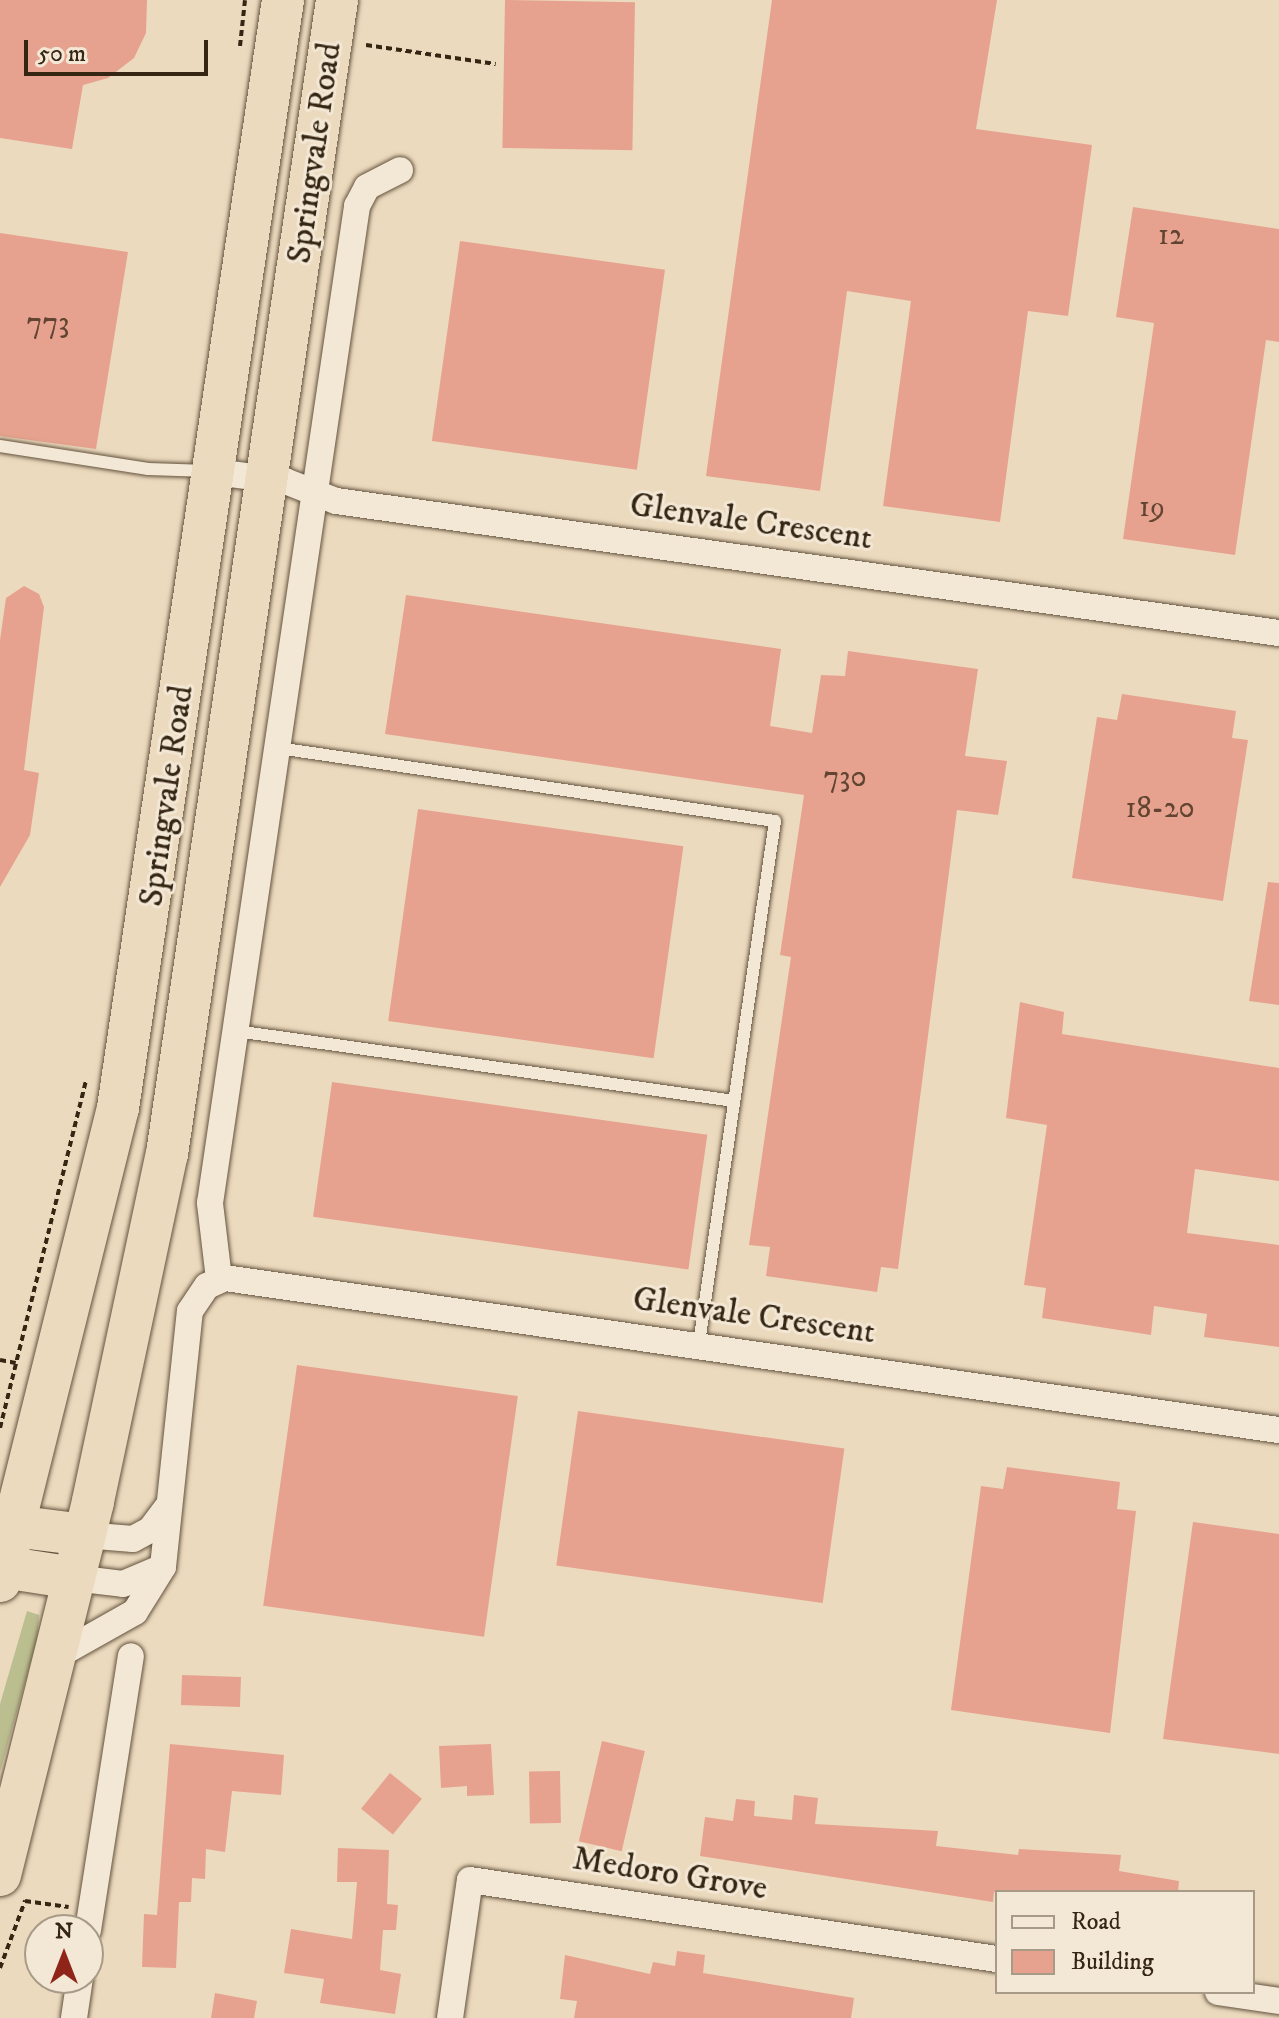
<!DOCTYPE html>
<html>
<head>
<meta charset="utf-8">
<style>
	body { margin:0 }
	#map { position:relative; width:1279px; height:2018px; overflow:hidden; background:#ecdabe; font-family:"IM FELL DW Pica",serif }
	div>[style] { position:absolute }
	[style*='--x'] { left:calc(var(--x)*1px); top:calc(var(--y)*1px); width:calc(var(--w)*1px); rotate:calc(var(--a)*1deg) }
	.green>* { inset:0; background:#bbbe8f }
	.building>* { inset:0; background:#e6a28e; transform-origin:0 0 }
	.path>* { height:4px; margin-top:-2px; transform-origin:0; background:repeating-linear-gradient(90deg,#352613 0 6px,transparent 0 10px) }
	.roads { filter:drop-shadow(0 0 2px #63533e) drop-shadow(0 0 2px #63533e) }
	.service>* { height:12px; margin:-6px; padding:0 6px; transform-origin:6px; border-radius:6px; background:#f3e7d5 }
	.minor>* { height:26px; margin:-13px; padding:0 13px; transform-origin:13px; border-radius:13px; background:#f3e7d5 }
	.trunk>* { height:42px; margin:-21px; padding:0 21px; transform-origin:21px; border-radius:21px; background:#ecdabe }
	span { translate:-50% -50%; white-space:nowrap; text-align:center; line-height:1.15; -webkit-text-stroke:6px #f3e7d5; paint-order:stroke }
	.number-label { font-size:30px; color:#614532 }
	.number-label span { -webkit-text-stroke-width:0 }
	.street-label { font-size:34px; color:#352613 }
	.legend { position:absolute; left:995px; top:1890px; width:260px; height:104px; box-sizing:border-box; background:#f3e7d5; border:2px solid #a79a87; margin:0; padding:10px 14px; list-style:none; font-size:24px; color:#352613 }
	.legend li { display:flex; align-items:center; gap:16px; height:40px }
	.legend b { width:40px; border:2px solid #a79a87 }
	.north { position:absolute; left:24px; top:1914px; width:80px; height:80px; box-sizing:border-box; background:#f3e7d5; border:2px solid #a79a87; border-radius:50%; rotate:0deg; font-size:22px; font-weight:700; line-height:32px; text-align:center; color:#352613 }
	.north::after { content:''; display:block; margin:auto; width:28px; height:36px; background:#8f2418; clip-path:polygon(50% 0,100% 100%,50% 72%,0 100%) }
	.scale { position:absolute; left:24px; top:40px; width:184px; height:36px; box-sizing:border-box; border:4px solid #352613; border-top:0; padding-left:10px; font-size:24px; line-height:28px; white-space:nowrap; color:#352613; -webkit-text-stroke:6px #f3e7d5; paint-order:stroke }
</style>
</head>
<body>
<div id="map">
	<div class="green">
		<i style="clip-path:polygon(27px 1611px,39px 1615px,37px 1639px,0 1772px,0 1704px)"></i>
	</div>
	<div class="building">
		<i style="clip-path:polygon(0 0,147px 0,146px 33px,134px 58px,108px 78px,83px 85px,72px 149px,0 138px)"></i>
		<i style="left:505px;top:0;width:130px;height:148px;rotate:1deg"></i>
		<i style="clip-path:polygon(772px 0,997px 0,976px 129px,1092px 145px,1068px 316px,1028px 311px,1000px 522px,883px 506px,911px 301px,847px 291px,820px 491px,706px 476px)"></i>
		<i style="clip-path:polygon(1133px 207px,1279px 229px,1279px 342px,1266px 340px,1235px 555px,1123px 539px,1154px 323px,1116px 317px)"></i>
		<i style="clip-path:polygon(0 233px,128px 252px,96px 449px,0 436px)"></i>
		<i style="left:460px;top:241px;width:207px;height:202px;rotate:8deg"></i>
		<i style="clip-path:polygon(24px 586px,39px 594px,44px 607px,24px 770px,39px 773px,30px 835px,0 887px,0 640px,6px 598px)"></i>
		<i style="clip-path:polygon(406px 595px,781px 649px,770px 726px,812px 733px,821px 675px,845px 676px,848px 651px,978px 669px,965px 756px,1007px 761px,998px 815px,957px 810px,898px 1269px,881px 1267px,877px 1292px,766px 1276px,770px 1247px,749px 1245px,791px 957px,780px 955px,804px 795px,385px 734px)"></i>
		<i style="clip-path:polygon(1122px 694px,1236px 711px,1232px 738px,1248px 740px,1223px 901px,1072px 878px,1097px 717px,1117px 720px)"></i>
		<i style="left:418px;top:809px;width:268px;height:214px;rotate:8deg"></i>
		<i style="clip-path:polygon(1268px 882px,1279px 883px,1279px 1005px,1249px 1001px)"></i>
		<i style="clip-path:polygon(1020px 1002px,1064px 1012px,1062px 1034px,1279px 1068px,1279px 1181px,1195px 1169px,1187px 1233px,1279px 1245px,1279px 1347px,1204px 1337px,1207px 1314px,1154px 1306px,1151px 1335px,1042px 1318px,1046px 1288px,1024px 1285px,1047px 1125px,1006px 1118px)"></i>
		<i style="left:332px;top:1082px;width:379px;height:136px;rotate:8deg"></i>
		<i style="left:297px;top:1365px;width:223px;height:243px;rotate:8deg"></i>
		<i style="left:578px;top:1411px;width:269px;height:156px;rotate:8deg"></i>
		<i style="clip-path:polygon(1007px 1467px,1120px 1482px,1117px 1509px,1136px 1511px,1110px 1733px,951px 1710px,981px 1486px,1003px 1489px)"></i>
		<i style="clip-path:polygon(1193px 1522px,1279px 1534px,1279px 1754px,1163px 1739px)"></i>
		<i style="left:182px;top:1675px;width:59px;height:30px;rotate:2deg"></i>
		<i style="left:602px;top:1741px;width:44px;height:103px;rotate:13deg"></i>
		<i style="clip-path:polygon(170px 1744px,284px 1755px,281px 1795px,232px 1791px,225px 1852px,206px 1849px,205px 1879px,192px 1878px,191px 1902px,179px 1902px,176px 1968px,142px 1967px,144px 1914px,157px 1915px)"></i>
		<i style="clip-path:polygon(491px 1744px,494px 1795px,467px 1796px,467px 1786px,441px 1788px,439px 1746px)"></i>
		<i style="left:560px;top:1771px;width:52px;height:31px;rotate:89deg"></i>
		<i style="left:390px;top:1773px;width:41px;height:46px;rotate:39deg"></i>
		<i style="clip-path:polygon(794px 1795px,818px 1798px,815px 1824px,938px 1831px,936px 1846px,1018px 1855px,1019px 1849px,1121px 1855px,1119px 1871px,1179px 1881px,1178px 1892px,994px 1892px,993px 1902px,700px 1856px,705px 1817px,733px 1821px,736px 1799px,755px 1801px,754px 1816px,792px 1820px)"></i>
		<i style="clip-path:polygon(338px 1848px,389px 1850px,387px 1904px,398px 1905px,396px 1930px,383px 1930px,380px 1970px,401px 1974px,395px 2014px,320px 2003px,324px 1979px,284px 1973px,291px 1929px,352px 1939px,357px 1882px,337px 1882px)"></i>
		<i style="clip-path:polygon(677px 1951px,705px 1955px,703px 1973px,854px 1998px,851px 2018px,574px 2018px,577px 2001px,560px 1999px,565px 1955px,650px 1974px,653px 1962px,675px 1966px)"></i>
		<i style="clip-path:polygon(215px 1993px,257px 2001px,254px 2018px,211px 2018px)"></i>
	</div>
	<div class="path">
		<i style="--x:366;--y:45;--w:131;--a:8.3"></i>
		<i style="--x:240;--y:46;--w:46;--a:-83.8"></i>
		<i style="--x:0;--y:1360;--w:16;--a:11"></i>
		<i style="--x:0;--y:1428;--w:357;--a:-76.1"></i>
		<i style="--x:0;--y:1968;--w:72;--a:-69.5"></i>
		<i style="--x:25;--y:1901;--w:44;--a:7.8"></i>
	</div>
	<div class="roads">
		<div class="service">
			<i style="--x:0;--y:446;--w:150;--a:8.8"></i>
			<i style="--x:148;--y:469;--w:60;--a:1.9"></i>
			<i style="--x:278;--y:748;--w:502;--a:8.36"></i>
			<i style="--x:775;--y:821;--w:528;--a:98.28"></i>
			<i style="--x:236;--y:1031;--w:503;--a:8"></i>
		</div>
		<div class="minor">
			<i style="--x:215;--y:472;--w:71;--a:7.3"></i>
			<i style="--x:285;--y:481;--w:55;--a:21.4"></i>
			<i style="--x:336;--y:501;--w:952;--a:7.97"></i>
			<i style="--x:219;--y:1279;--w:77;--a:-96.8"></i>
			<i style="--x:210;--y:1203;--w:1008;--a:-81.61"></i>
			<i style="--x:357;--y:206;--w:21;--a:-62"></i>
			<i style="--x:367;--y:187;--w:37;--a:-27"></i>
			<i style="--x:84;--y:1535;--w:49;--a:4.7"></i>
			<i style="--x:133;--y:1539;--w:19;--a:-28"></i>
			<i style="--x:150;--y:1530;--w:31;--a:-53"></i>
			<i style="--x:74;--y:1578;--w:49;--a:7"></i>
			<i style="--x:123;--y:1584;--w:43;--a:-23"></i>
			<i style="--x:163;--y:1567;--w:257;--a:-84"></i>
			<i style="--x:190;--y:1311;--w:30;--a:-56"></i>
			<i style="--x:207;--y:1286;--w:20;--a:-24"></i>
			<i style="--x:225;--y:1278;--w:1065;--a:8.21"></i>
			<i style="--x:55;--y:1657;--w:92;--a:-29.4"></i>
			<i style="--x:135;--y:1612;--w:53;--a:-58.1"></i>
			<i style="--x:88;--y:1930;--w:277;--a:-81.1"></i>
			<i style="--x:1218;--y:1992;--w:62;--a:8.4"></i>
			<i style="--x:74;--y:2018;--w:40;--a:-81.5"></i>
			<i style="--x:450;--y:2018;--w:139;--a:-81.8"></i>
			<i style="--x:470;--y:1880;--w:533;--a:8.53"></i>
		</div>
		<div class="trunk">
			<i style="--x:13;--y:1526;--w:72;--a:7.2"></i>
			<i style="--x:3;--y:1567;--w:72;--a:8.8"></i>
			<i style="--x:0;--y:1581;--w:487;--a:-76"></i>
			<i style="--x:118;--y:1108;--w:1120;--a:-81.53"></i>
			<i style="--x:0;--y:1875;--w:385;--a:-76"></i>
			<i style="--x:93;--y:1501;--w:355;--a:-78"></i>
			<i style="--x:167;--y:1154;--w:1166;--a:-81.62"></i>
		</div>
	</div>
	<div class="number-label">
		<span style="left:1171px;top:236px">12</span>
		<span style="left:48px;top:324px">773</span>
		<span style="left:1152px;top:508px">19</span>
		<span style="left:845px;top:778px">730</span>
		<span style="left:1160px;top:809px">18-20</span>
	</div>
	<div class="street-label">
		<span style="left:315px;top:153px;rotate:-82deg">Springvale Road</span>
		<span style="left:751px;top:522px;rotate:8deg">Glenvale Crescent</span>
		<span style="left:167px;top:796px;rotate:-82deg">Springvale Road</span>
		<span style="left:754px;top:1316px;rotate:8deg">Glenvale Crescent</span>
		<span style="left:670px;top:1874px;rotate:9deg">Medoro Grove</span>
	</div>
	<ul class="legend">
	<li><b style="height:10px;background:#f3e7d5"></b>Road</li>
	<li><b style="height:22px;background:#e6a28e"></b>Building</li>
	</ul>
	<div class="north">N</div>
	<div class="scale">50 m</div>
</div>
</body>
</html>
